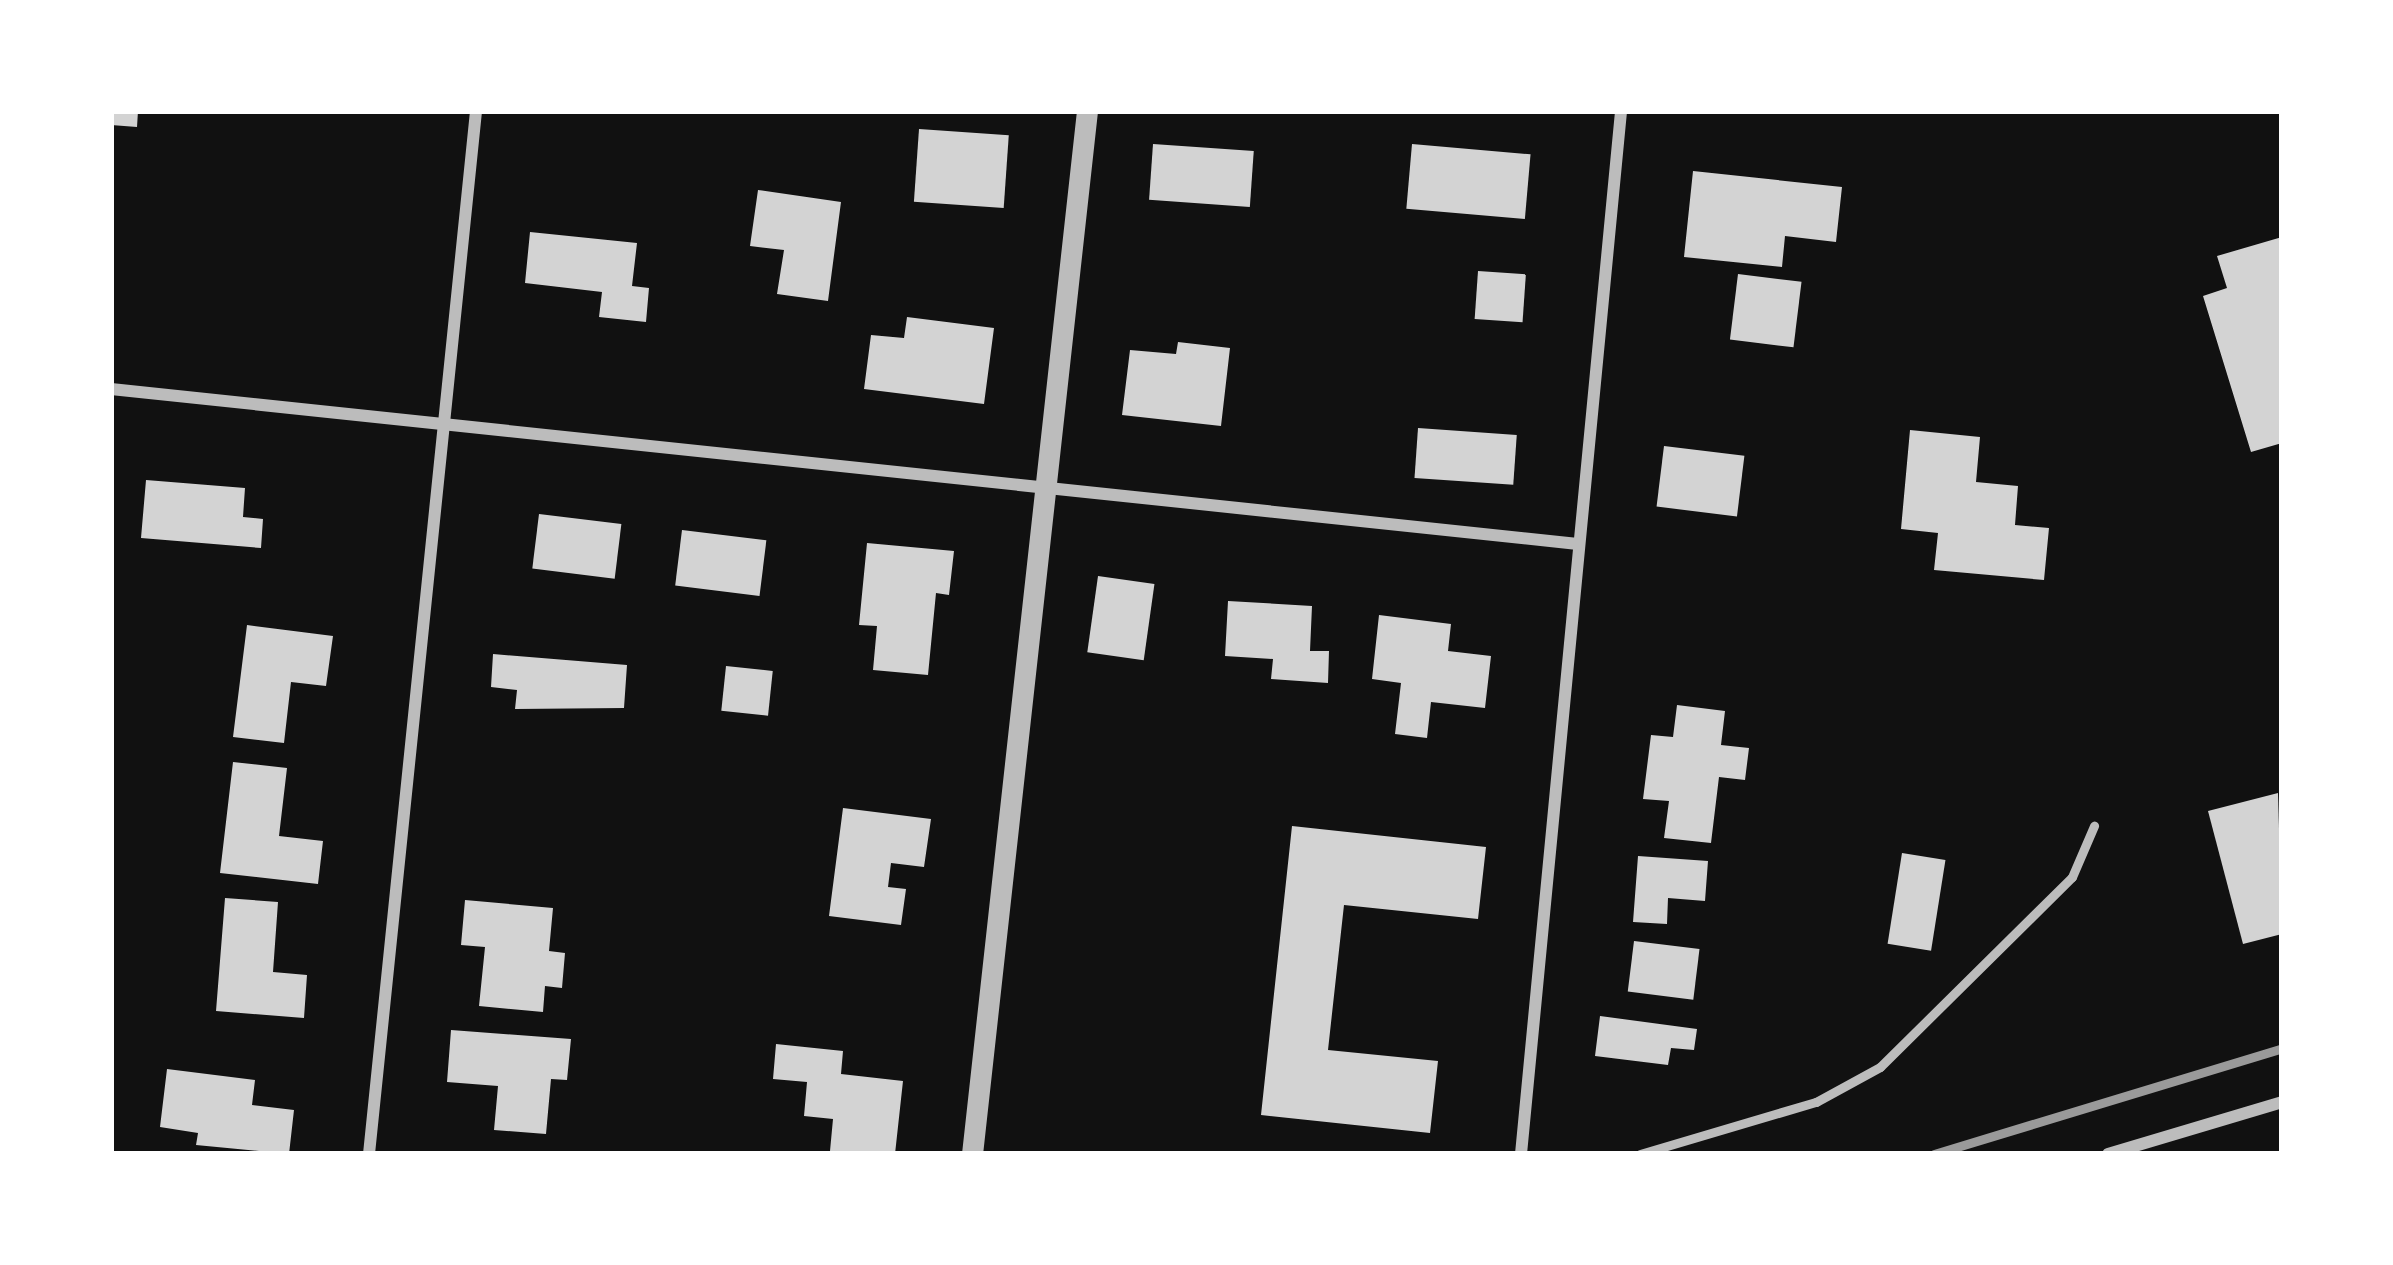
<!DOCTYPE html>
<html>
<head>
<meta charset="utf-8">
<style>
	body { margin:0 }
	#map { position:relative; width:2393px; height:1265px; overflow:hidden; background:#111; font-family:"Crimson Pro",serif }
	div>[style] { position:absolute }
	[style*='--x'] { left:calc(var(--x)*1px); top:calc(var(--y)*1px); width:calc(var(--w)*1px); rotate:calc(var(--a)*1deg) }
	.building>* { inset:0; background:#d3d3d3; transform-origin:0 0 }
	.service>* { height:9px; margin:-4.5px; padding:0 4.5px; transform-origin:4.5px; border-radius:4.5px; background:#bcbcbc }
	.minor>* { height:12px; margin:-6px; padding:0 6px; transform-origin:6px; border-radius:6px; background:#bcbcbc }
	.tertiary>* { height:21px; margin:-10.5px; padding:0 10.5px; transform-origin:10.5px; border-radius:10.5px; background:#bcbcbc }
	.rail>* { height:9px; margin:-4.5px; padding:0 4.5px; transform-origin:4.5px; border-radius:4.5px; background:#9a9a9a }
	span { translate:-50% -50%; white-space:nowrap; text-align:center; line-height:1.15; -webkit-text-stroke:10px #fff; paint-order:stroke }
	.frame { position:absolute; inset:0; border:114px solid #fff; pointer-events:none }
</style>
</head>
<body>
<div id="map">
	<div class="building">
		<i style="clip-path:polygon(111px 111px,138px 111px,137px 127px,111px 125px)"></i>
		<i style="left:919px;top:129px;width:90px;height:73px;rotate:4deg"></i>
		<i style="left:1153px;top:144px;width:101px;height:56px;rotate:4deg"></i>
		<i style="left:1412px;top:144px;width:119px;height:65px;rotate:5deg"></i>
		<i style="clip-path:polygon(1693px 171px,1842px 187px,1836px 242px,1785px 236px,1782px 267px,1684px 257px)"></i>
		<i style="clip-path:polygon(758px 190px,841px 202px,828px 301px,777px 294px,784px 250px,750px 246px)"></i>
		<i style="clip-path:polygon(530px 232px,637px 243px,632px 286px,649px 288px,646px 322px,599px 317px,602px 292px,525px 283px)"></i>
		<i style="clip-path:polygon(2282px 237px,2282px 443px,2251px 452px,2203px 296px,2227px 288px,2217px 256px)"></i>
		<i style="left:1478px;top:271px;width:48px;height:48px;rotate:4deg"></i>
		<i style="left:1738px;top:274px;width:64px;height:66px;rotate:7deg"></i>
		<i style="clip-path:polygon(907px 317px,994px 328px,984px 404px,864px 389px,871px 335px,904px 338px)"></i>
		<i style="clip-path:polygon(1178px 342px,1230px 348px,1221px 426px,1122px 415px,1130px 350px,1176px 354px)"></i>
		<i style="left:1418px;top:428px;width:99px;height:50px;rotate:4deg"></i>
		<i style="clip-path:polygon(1910px 430px,1980px 437px,1976px 482px,2018px 486px,2015px 525px,2049px 528px,2044px 580px,1934px 570px,1938px 533px,1901px 529px)"></i>
		<i style="left:1664px;top:446px;width:81px;height:61px;rotate:7deg"></i>
		<i style="clip-path:polygon(146px 480px,245px 488px,243px 517px,263px 519px,261px 548px,141px 538px)"></i>
		<i style="left:539px;top:514px;width:83px;height:55px;rotate:7deg"></i>
		<i style="left:682px;top:530px;width:85px;height:56px;rotate:7deg"></i>
		<i style="clip-path:polygon(867px 543px,954px 551px,949px 595px,936px 593px,928px 675px,873px 670px,877px 626px,859px 625px)"></i>
		<i style="left:1098px;top:576px;width:57px;height:77px;rotate:8deg"></i>
		<i style="clip-path:polygon(1228px 601px,1312px 606px,1310px 651px,1329px 651px,1328px 683px,1271px 679px,1273px 659px,1225px 656px)"></i>
		<i style="clip-path:polygon(1379px 615px,1451px 624px,1448px 651px,1491px 656px,1485px 708px,1431px 702px,1427px 738px,1395px 734px,1401px 683px,1372px 679px)"></i>
		<i style="clip-path:polygon(247px 625px,333px 636px,326px 686px,291px 682px,284px 743px,233px 737px)"></i>
		<i style="clip-path:polygon(493px 654px,627px 665px,624px 708px,515px 709px,517px 690px,491px 687px)"></i>
		<i style="left:726px;top:666px;width:47px;height:45px;rotate:6deg"></i>
		<i style="clip-path:polygon(1677px 705px,1725px 711px,1721px 745px,1749px 748px,1745px 780px,1719px 777px,1711px 843px,1664px 838px,1669px 801px,1643px 799px,1651px 735px,1673px 737px)"></i>
		<i style="clip-path:polygon(233px 762px,287px 768px,279px 836px,323px 841px,318px 884px,220px 873px)"></i>
		<i style="clip-path:polygon(2278px 793px,2282px 934px,2243px 944px,2208px 811px)"></i>
		<i style="clip-path:polygon(843px 808px,931px 819px,924px 867px,891px 863px,888px 887px,906px 889px,901px 925px,829px 916px)"></i>
		<i style="clip-path:polygon(1292px 826px,1486px 847px,1478px 919px,1344px 905px,1328px 1050px,1438px 1061px,1430px 1133px,1261px 1115px)"></i>
		<i style="left:1902px;top:853px;width:44px;height:92px;rotate:9deg"></i>
		<i style="clip-path:polygon(1638px 856px,1708px 861px,1705px 901px,1668px 898px,1667px 924px,1633px 922px)"></i>
		<i style="clip-path:polygon(225px 898px,278px 902px,273px 972px,307px 975px,304px 1018px,216px 1011px)"></i>
		<i style="clip-path:polygon(465px 900px,553px 908px,549px 951px,565px 953px,562px 988px,545px 986px,543px 1012px,479px 1006px,485px 947px,461px 945px)"></i>
		<i style="left:1634px;top:941px;width:66px;height:51px;rotate:7deg"></i>
		<i style="clip-path:polygon(1600px 1016px,1697px 1029px,1694px 1050px,1671px 1048px,1668px 1065px,1595px 1056px)"></i>
		<i style="clip-path:polygon(451px 1030px,571px 1039px,567px 1080px,551px 1079px,546px 1134px,494px 1130px,498px 1086px,447px 1082px)"></i>
		<i style="clip-path:polygon(776px 1044px,843px 1051px,841px 1074px,903px 1081px,895px 1154px,830px 1151px,833px 1119px,804px 1116px,807px 1082px,773px 1079px)"></i>
		<i style="clip-path:polygon(167px 1069px,255px 1080px,252px 1105px,294px 1110px,289px 1154px,196px 1145px,198px 1133px,160px 1127px)"></i>
	</div>
	<div class="service">
		<i style="--x:1640;--y:1154;--w:184;--a:-16.5"></i>
		<i style="--x:1816;--y:1102;--w:73;--a:-28.7"></i>
		<i style="--x:1880;--y:1067;--w:270;--a:-44.7"></i>
		<i style="--x:2072;--y:877;--w:56;--a:-66.7"></i>
	</div>
	<div class="minor">
		<i style="--x:111;--y:389;--w:1475;--a:6.03"></i>
		<i style="--x:369;--y:1154;--w:1048;--a:-84.14"></i>
		<i style="--x:1521;--y:1154;--w:1048;--a:-84.52"></i>
		<i style="--x:2108;--y:1154;--w:182;--a:-16.6"></i>
	</div>
	<div class="tertiary">
		<i style="--x:972;--y:1154;--w:1049;--a:-83.71"></i>
	</div>
	<div class="rail">
		<i style="--x:1934;--y:1154;--w:364;--a:-16.9"></i>
	</div>
	<div class="frame"></div>
</div>
</body>
</html>
